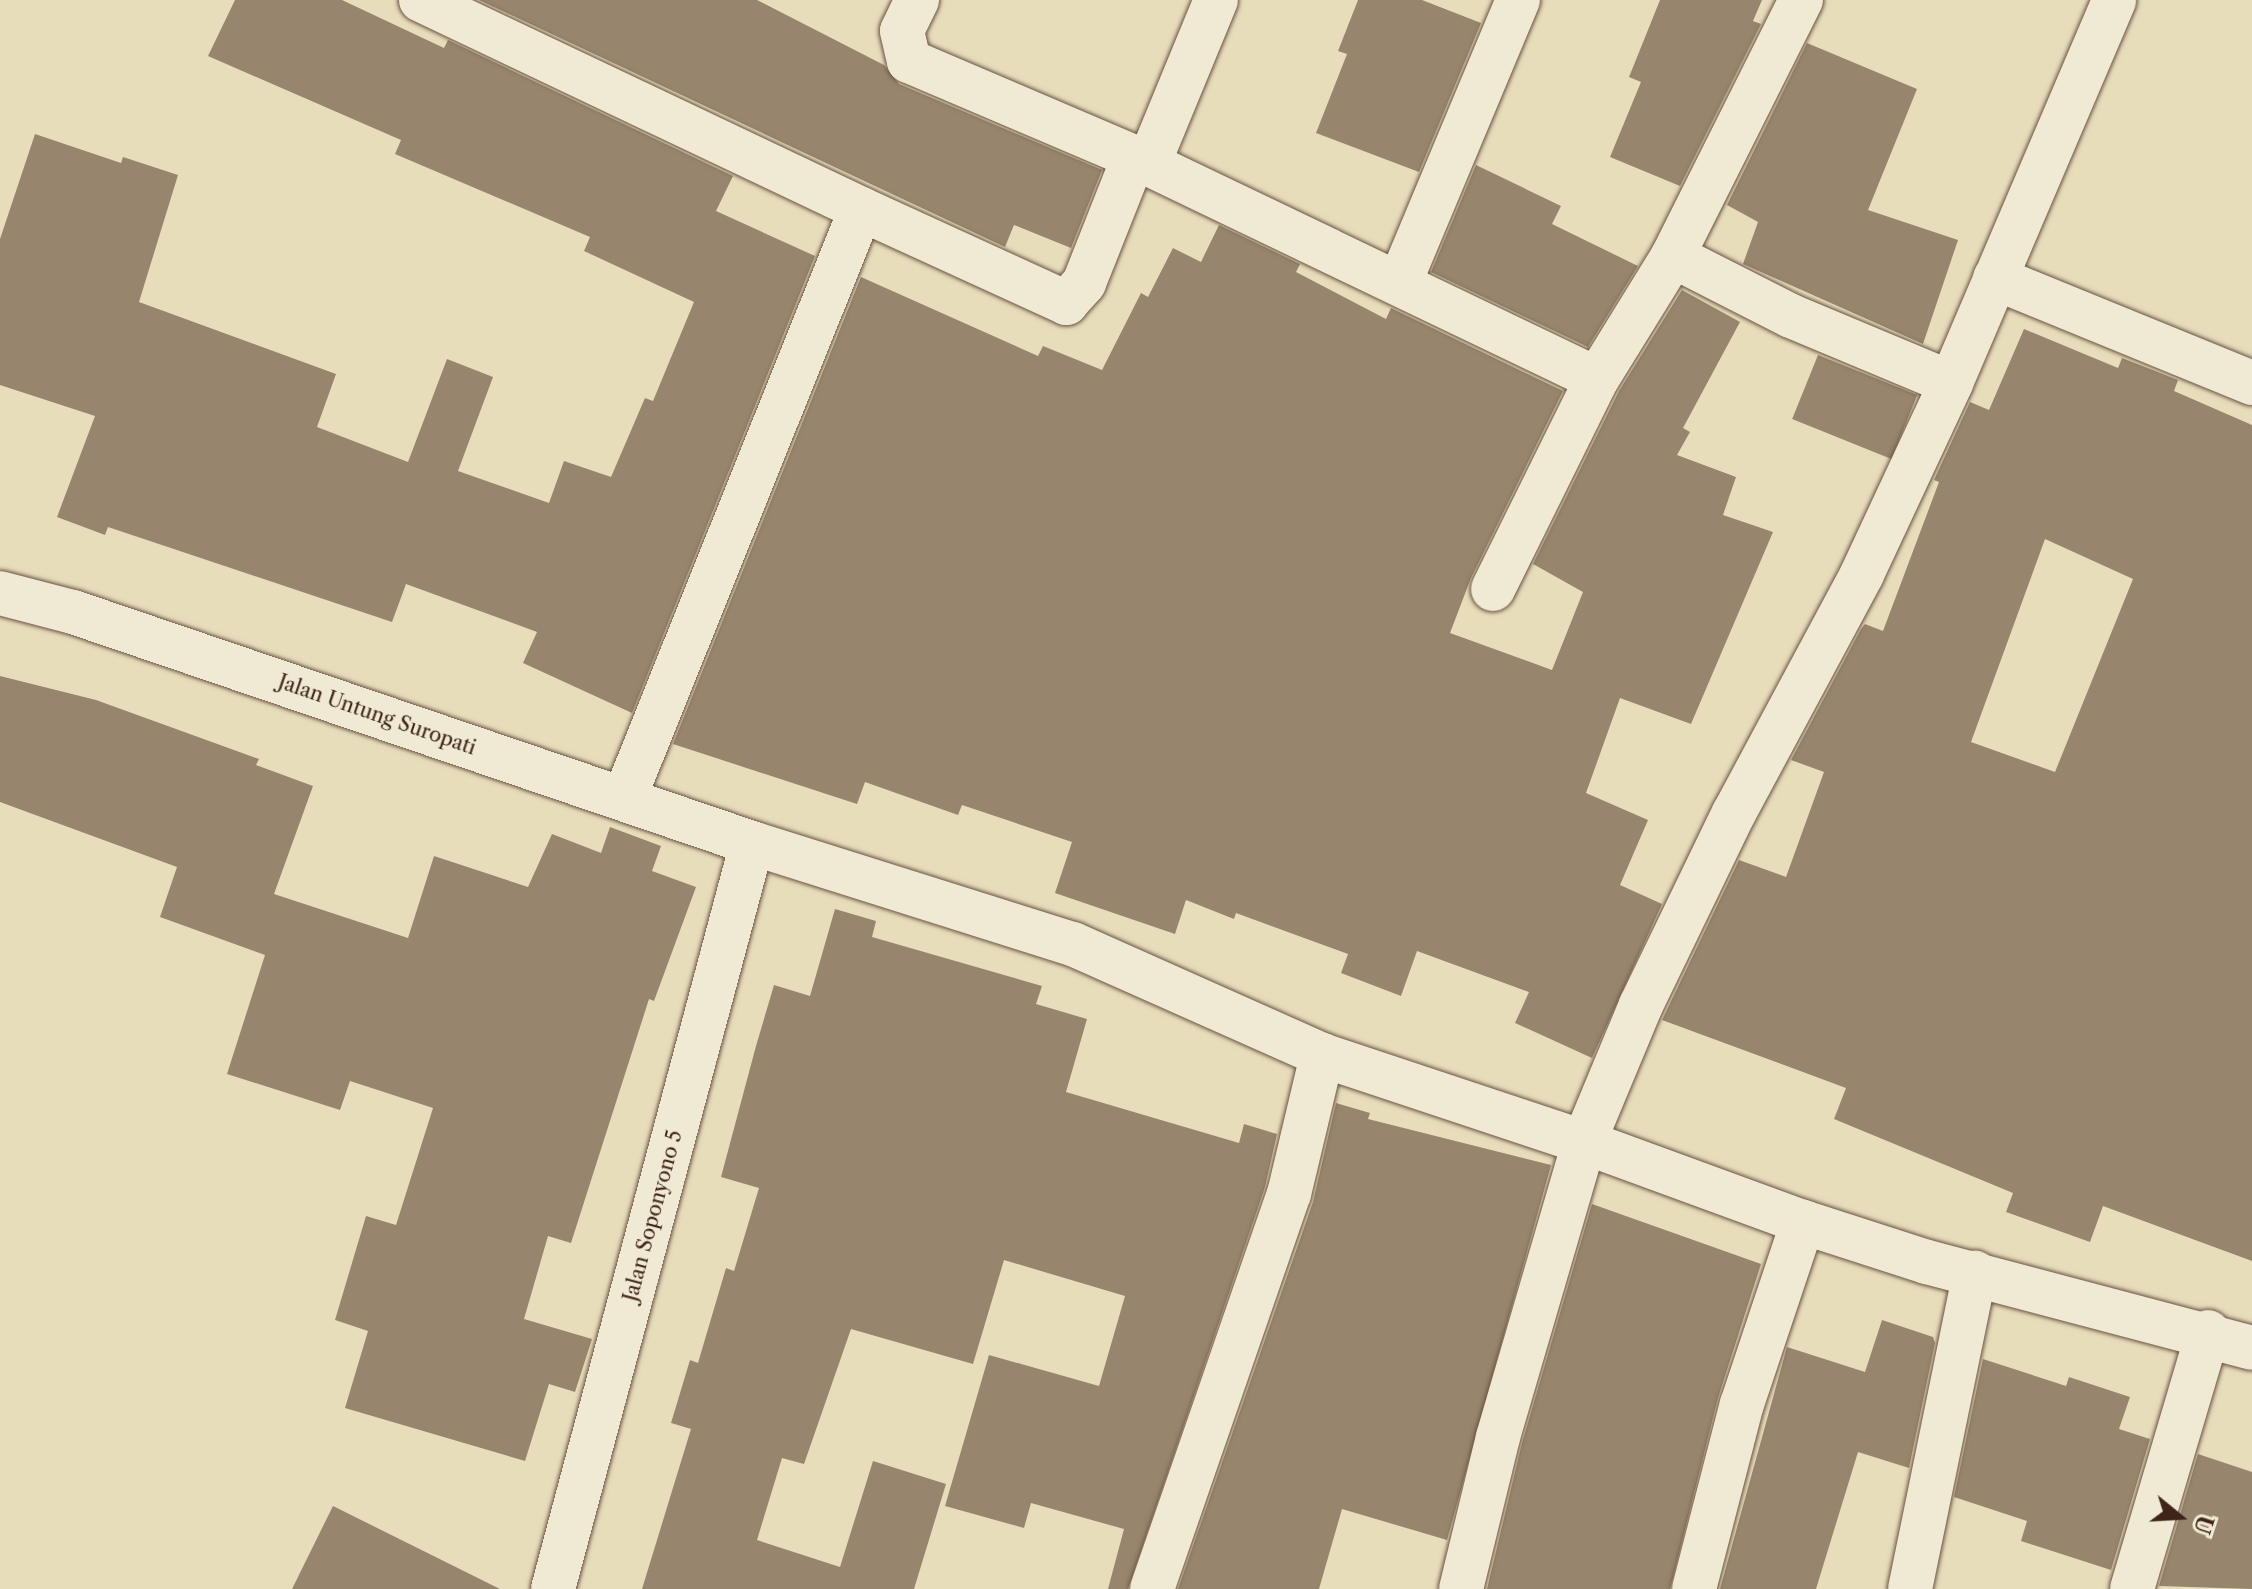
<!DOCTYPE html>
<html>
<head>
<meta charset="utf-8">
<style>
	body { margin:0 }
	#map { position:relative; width:2252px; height:1589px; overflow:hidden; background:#e8ddbb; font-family:"Libre Caslon Text",serif }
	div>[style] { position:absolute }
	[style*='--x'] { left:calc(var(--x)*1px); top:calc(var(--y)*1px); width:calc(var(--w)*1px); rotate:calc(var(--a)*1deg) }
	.building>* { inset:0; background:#97856d; transform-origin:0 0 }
	.roads { filter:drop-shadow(0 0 2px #695342) drop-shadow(0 0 2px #695342) }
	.street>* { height:44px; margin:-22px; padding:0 22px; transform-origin:22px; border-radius:22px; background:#f0e9d3 }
	.secondary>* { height:44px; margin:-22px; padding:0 22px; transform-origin:22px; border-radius:22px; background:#f0e9d3 }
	span { translate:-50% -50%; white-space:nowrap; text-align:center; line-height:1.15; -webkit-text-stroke:8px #f0e9d3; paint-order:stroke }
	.street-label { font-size:20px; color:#3f2519 }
	.north { position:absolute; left:2140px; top:1477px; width:80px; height:80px; -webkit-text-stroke:6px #f0e9d3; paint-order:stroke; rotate:108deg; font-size:22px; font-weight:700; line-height:32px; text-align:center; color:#3f2519 }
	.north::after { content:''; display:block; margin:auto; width:28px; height:36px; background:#3f2519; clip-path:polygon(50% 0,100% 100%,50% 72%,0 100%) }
</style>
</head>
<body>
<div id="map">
	<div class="building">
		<i style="clip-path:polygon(235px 0,342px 0,444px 48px,448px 40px,733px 176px,716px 211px,815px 256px,632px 713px,523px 663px,537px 632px,406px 584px,392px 622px,108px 527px,105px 535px,57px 517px,95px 416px,0 385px,0 239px,35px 134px,121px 163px,123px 157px,178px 175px,139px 302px,336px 374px,317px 427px,408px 462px,447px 359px,493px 377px,458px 471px,549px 503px,564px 461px,611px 477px,645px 398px,653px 401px,694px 302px,584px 251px,590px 237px,395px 154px,401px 140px,208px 56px)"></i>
		<i style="clip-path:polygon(479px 0,757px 0,884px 65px,899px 84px,1102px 170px,1071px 248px,1014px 225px,1005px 247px)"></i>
		<i style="clip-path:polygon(1358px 0,1422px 0,1481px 23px,1419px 172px,1316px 133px,1347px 54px,1338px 51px)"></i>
		<i style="clip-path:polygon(1660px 0,1762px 0,1753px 21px,1761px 24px,1680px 186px,1610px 157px,1641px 82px,1629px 77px)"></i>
		<i style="clip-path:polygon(1807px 43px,1917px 89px,1868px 210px,1958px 240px,1923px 344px,1743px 264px,1758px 222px,1727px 205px)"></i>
		<i style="clip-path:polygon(1476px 165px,1561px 206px,1552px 224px,1638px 266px,1588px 347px,1431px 272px)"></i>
		<i style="clip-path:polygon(1219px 225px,1300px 264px,1296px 272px,1386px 319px,1391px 308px,1563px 391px,1471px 578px,1450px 633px,1552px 670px,1583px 592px,1533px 564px,1619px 391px,1682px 290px,1740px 322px,1683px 428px,1690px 432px,1677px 455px,1736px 477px,1723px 515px,1773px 532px,1691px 724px,1620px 698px,1586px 793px,1648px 820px,1620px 885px,1662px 904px,1592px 1058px,1515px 1023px,1529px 992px,1417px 951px,1401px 996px,1341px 973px,1348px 954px,1236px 913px,1234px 919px,1186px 900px,1175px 934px,1055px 893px,1072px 842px,962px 805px,958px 815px,865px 782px,857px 804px,673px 744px,861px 277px,1038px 356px,1043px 346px,1102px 370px,1141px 293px,1148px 297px,1173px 248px,1201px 262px)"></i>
		<i style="clip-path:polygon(evenodd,2024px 329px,2118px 368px,2122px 358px,2178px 380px,2174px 391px,2252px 425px,2252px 1261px,2103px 1206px,2090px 1242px,2006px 1212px,2013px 1193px,1834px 1119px,1846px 1088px,1662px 1020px,1739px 860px,1786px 877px,1824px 772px,1791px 760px,1861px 629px,1865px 624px,1883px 631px,1939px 482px,1934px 480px,1970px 402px,1989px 410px,2024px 329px,2045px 539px,2133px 579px,2055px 772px,1971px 742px,2045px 539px)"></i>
		<i style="left:1818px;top:355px;width:107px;height:69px;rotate:22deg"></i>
		<i style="clip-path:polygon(0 676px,96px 700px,259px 759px,256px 765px,313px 786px,274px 894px,408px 938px,434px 856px,528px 887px,552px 834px,601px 853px,610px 827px,661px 846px,652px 871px,696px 887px,654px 1001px,649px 999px,571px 1243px,548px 1236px,524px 1319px,592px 1339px,575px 1392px,549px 1384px,525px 1461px,345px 1408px,368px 1331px,335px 1320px,366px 1216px,396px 1225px,433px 1108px,350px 1081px,340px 1110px,227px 1074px,265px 955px,160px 917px,177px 867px,0 802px)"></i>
		<i style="clip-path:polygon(835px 909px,876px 921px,872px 937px,1042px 986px,1036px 1004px,1087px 1019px,1066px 1092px,1239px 1143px,1244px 1124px,1277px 1134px,1265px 1187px,1128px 1589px,1108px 1589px,1124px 1529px,1031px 1503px,1024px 1528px,945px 1506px,989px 1355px,1099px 1386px,1125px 1296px,1004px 1260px,973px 1364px,851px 1329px,804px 1464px,782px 1458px,757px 1540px,840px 1567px,873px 1461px,946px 1484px,914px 1589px,642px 1589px,691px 1429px,671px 1423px,690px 1360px,698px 1363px,726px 1268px,734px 1271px,759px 1188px,721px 1177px,756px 1046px,774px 985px,810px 996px)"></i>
		<i style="clip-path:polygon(1336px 1103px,1370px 1113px,1368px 1119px,1551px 1165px,1447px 1540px,1342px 1509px,1319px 1589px,1178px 1589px,1313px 1202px)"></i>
		<i style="clip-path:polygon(1592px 1204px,1761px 1264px,1718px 1398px,1670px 1589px,1487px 1589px,1522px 1443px)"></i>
		<i style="clip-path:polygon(1882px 1320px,1933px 1337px,1935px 1343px,1909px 1468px,1858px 1452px,1816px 1589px,1720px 1589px,1787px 1347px,1865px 1372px)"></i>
		<i style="clip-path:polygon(1983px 1359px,2066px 1386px,2069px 1377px,2130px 1397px,2119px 1429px,2150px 1439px,2111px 1570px,2021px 1541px,2027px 1521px,1954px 1497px)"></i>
		<i style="clip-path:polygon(2198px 1454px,2252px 1472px,2252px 1589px,2159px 1586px)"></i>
		<i style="clip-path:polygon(333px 1506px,500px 1589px,292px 1589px)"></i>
	</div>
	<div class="roads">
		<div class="street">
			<i style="--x:421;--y:0;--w:487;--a:25.4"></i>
			<i style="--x:861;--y:209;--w:636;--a:111.89"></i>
			<i style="--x:917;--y:0;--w:34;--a:116"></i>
			<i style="--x:902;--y:31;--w:31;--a:77"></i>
			<i style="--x:909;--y:61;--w:245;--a:23.1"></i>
			<i style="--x:1801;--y:0;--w:286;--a:116.6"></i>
			<i style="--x:1673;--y:256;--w:132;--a:27"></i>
			<i style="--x:1791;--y:316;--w:173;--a:22.7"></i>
			<i style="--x:1148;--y:165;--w:178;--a:-67.6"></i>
			<i style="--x:861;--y:209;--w:226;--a:24.6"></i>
			<i style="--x:1066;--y:303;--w:27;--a:-48"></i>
			<i style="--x:1084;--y:283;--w:136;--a:-68.4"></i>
			<i style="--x:1134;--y:157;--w:513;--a:25.62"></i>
			<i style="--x:1995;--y:278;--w:278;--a:22.2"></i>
			<i style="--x:1400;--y:282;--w:306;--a:-67.3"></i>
			<i style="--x:1493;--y:589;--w:234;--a:-63.7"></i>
			<i style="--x:1597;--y:379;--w:145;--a:-58.3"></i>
			<i style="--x:553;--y:1589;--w:772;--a:-75.06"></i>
			<i style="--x:1152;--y:1589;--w:418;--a:-70.9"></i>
			<i style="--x:1289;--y:1194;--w:143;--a:-76.6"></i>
			<i style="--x:1461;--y:1589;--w:156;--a:-76.3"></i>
			<i style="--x:1498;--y:1437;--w:307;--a:-73.7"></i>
			<i style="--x:1584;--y:1142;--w:148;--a:-67.4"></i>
			<i style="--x:1641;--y:1005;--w:213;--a:-64.2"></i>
			<i style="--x:1734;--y:813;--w:271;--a:-61.8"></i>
			<i style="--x:1862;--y:574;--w:211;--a:-65"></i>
			<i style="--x:1951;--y:383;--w:416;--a:-66.9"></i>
			<i style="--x:1694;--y:1589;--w:191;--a:-75.5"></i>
			<i style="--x:1742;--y:1404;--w:192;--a:-71.5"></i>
			<i style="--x:1910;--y:1589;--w:323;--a:-78.4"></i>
			<i style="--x:2132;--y:1589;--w:268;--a:-73.5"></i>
		</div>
		<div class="secondary">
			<i style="--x:0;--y:593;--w:75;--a:14.6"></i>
			<i style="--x:73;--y:612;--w:717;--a:18.79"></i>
			<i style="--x:752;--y:843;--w:337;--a:17.5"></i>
			<i style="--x:1073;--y:944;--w:273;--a:24"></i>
			<i style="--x:1322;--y:1055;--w:276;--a:18.4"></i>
			<i style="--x:1584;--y:1142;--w:233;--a:20.1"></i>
			<i style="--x:1803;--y:1222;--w:130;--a:17.9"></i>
			<i style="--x:1927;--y:1262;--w:336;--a:14.8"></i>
		</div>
	</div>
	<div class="street-label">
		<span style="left:377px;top:715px;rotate:19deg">Jalan Untung Suropati</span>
		<span style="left:653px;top:1216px;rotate:-75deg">Jalan Soponyono 5</span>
	</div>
	<div class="north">U</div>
</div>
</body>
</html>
